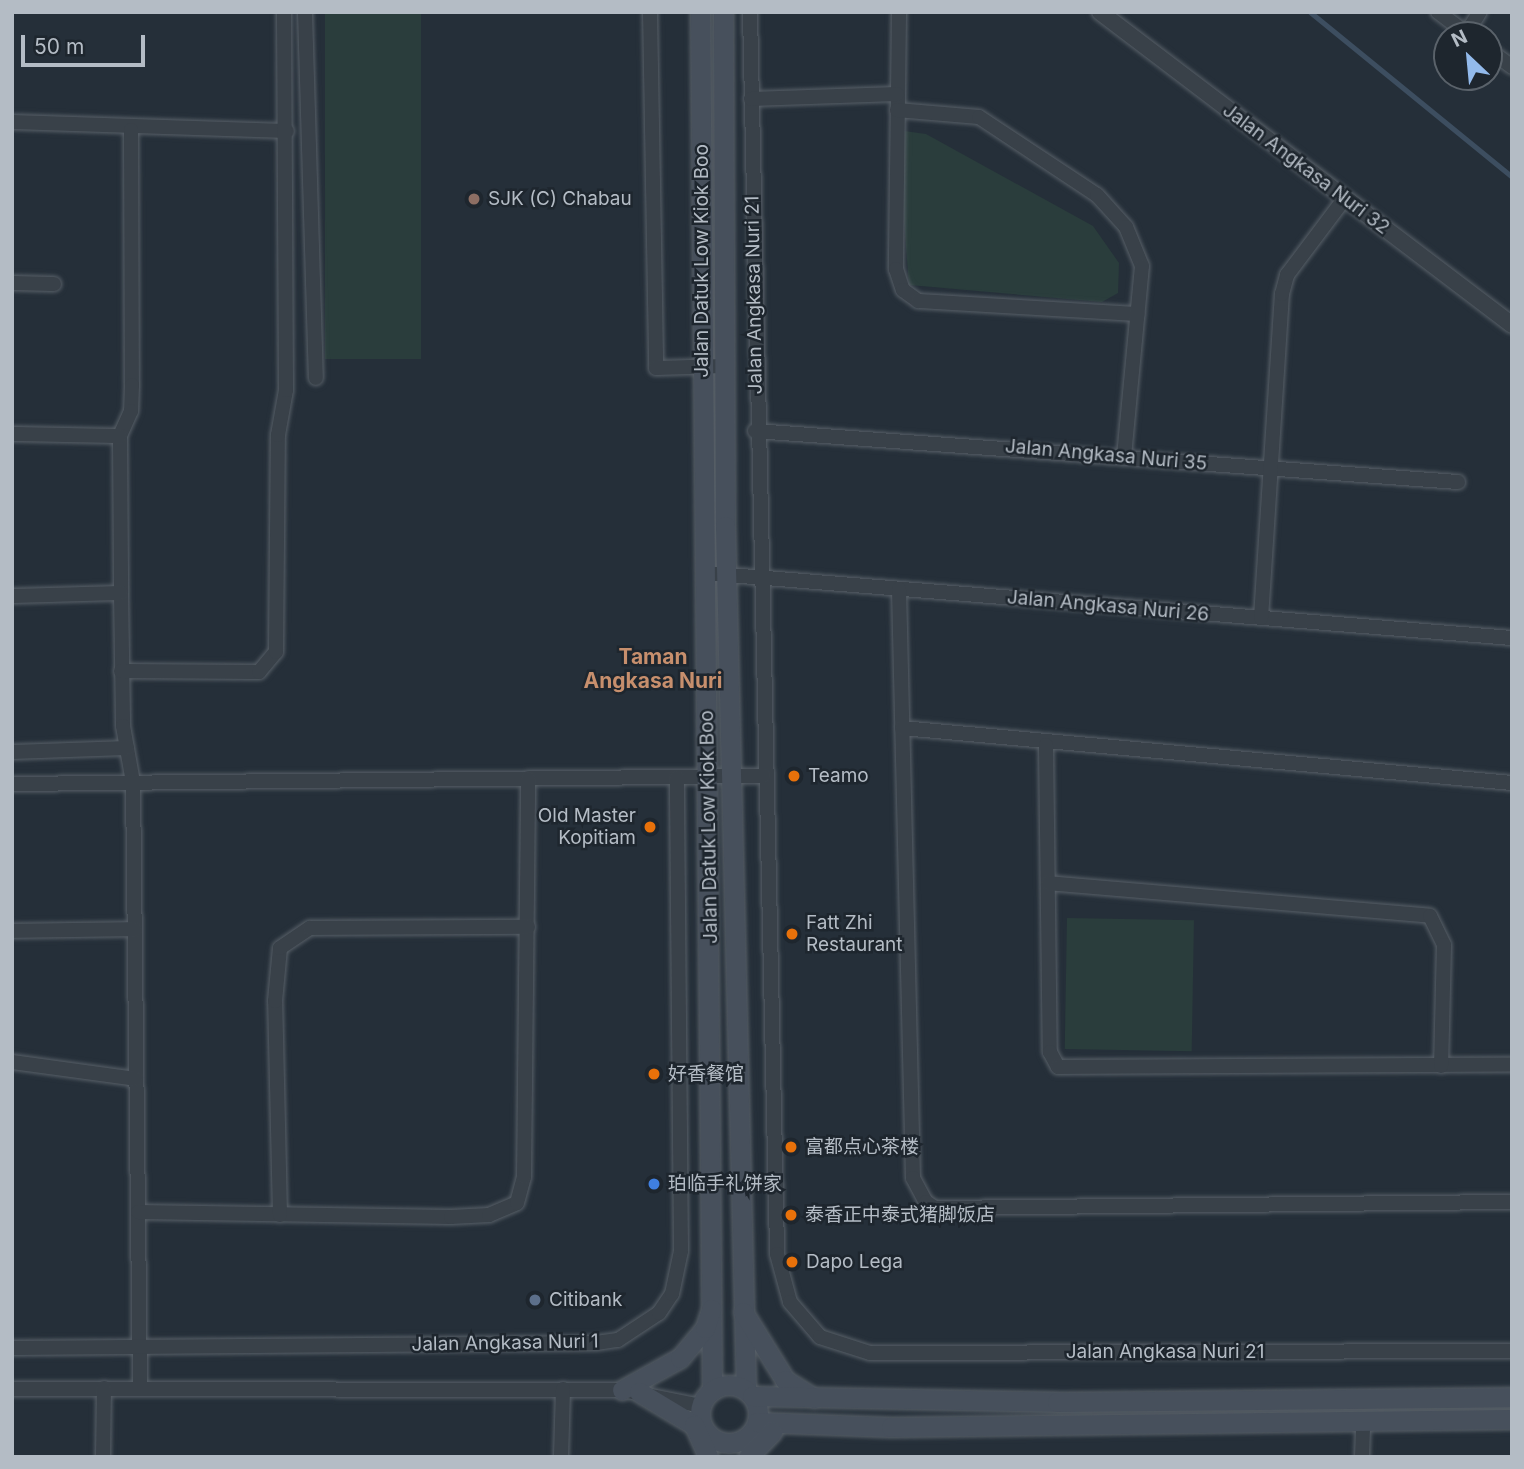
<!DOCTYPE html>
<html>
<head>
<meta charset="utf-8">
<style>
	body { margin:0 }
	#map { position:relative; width:1524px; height:1469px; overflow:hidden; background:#252f39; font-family:Inter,"Noto Sans SC",sans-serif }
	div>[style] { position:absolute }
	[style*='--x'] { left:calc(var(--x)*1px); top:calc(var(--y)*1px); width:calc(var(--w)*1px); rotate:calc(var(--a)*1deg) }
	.green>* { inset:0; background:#2a3d3c; transform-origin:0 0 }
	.stream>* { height:5px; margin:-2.5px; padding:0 2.5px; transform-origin:2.5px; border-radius:2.5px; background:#3d4e60 }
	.roads { filter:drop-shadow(0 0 2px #575f67) drop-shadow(0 0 2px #575f67) }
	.minor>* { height:14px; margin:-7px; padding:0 7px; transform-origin:7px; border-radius:7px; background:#394149 }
	.tertiary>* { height:16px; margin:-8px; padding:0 8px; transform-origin:8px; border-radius:8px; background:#394149 }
	.secondary>* { height:19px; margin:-9.5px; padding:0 9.5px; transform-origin:9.5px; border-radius:9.5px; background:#47505c }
	.secondary>.ring { margin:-9.5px; padding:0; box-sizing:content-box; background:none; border:19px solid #47505c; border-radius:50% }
	.dots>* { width:19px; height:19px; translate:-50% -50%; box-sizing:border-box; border:4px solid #1e262e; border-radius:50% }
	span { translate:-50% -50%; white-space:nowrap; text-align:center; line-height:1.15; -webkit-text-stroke:5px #1e262e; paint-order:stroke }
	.street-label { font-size:19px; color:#b4bcc5 }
	.poi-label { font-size:19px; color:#b4bcc5 }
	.left { translate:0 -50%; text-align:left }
	.right { translate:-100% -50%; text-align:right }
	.neighbourhood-label { font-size:21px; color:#c78f6d; font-weight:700 }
	.frame { position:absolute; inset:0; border:14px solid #b4bcc5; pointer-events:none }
	.north { position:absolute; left:1433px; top:21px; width:70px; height:70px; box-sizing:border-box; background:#1e262e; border:2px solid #5a626a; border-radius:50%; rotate:334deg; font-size:19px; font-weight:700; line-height:28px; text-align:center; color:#b4bcc5 }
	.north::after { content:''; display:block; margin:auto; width:24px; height:32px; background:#93baeb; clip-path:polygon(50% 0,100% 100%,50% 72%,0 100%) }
	.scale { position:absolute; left:21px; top:35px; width:124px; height:32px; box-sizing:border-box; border:4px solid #b4bcc5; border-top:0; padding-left:9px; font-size:21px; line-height:24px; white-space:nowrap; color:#b4bcc5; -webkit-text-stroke:5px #1e262e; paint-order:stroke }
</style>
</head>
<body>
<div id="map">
	<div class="green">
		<i style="left:325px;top:12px;width:96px;height:347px"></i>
		<i style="clip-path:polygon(897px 130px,926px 134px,1093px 226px,1119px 263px,1118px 293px,1102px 302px,909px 285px)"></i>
		<i style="left:1067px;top:918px;width:127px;height:131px;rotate:1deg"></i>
	</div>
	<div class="stream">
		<i style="--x:1310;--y:12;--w:261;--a:39.2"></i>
	</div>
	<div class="roads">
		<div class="minor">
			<i style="--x:305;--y:12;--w:366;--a:88.3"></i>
			<i style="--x:650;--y:12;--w:356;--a:89"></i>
			<i style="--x:656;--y:368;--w:68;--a:-1.7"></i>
			<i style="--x:750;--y:12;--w:1242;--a:88.75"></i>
			<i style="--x:777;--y:1254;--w:50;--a:74.8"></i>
			<i style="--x:790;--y:1302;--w:46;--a:49.4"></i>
			<i style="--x:820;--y:1337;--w:52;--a:17.7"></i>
			<i style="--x:870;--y:1353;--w:642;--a:-0.18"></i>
			<i style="--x:899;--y:12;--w:257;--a:90.7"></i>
			<i style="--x:896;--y:269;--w:22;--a:72"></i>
			<i style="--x:903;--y:290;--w:19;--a:36"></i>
			<i style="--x:918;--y:301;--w:220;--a:3.4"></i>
			<i style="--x:1438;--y:12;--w:38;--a:37"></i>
			<i style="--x:1466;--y:34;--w:26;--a:-58"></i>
			<i style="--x:1489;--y:50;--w:29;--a:36"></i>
			<i style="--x:751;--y:99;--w:146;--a:-2"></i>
			<i style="--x:897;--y:110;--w:82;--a:4.9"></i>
			<i style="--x:979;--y:117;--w:141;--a:33.5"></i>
			<i style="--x:1097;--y:195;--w:43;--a:47.8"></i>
			<i style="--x:1126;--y:227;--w:42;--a:67.7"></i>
			<i style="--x:1142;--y:266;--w:191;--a:95.4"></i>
			<i style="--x:12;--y:122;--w:275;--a:1.9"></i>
			<i style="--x:131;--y:130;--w:255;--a:89.8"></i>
			<i style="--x:132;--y:385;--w:26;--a:92"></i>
			<i style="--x:131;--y:411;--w:27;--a:114"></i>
			<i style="--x:120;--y:436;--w:157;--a:89.6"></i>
			<i style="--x:121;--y:593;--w:133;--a:89.1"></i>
			<i style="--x:123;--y:726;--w:57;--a:79.9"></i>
			<i style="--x:133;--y:782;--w:606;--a:89.34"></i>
			<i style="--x:12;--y:283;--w:42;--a:1.4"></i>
			<i style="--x:755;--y:431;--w:705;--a:4.15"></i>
			<i style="--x:12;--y:434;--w:108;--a:1.1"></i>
			<i style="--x:704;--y:573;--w:811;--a:4.6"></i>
			<i style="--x:899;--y:589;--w:589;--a:88.64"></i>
			<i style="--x:913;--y:1178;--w:27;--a:62"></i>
			<i style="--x:926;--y:1202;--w:11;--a:34"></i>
			<i style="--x:935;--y:1208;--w:577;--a:-0.6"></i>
			<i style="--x:12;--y:596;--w:109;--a:-1.6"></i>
			<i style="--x:1261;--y:618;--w:325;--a:-86.3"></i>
			<i style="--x:1282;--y:294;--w:20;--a:-75"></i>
			<i style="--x:1287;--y:275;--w:96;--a:-53"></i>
			<i style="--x:121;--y:671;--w:138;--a:0.4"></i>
			<i style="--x:259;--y:672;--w:26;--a:-50"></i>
			<i style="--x:276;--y:652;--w:217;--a:-89.5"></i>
			<i style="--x:278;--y:435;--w:46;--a:-79.9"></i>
			<i style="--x:286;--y:390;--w:378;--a:-90.3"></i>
			<i style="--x:902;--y:728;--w:612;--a:5.15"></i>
			<i style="--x:1046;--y:745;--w:307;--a:89.3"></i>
			<i style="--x:1050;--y:1052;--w:17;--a:62"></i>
			<i style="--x:1058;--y:1067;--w:454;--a:-0.3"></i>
			<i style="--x:12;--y:752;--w:115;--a:-2"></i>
			<i style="--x:12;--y:784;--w:752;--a:-0.61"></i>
			<i style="--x:1048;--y:883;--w:383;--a:4.9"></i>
			<i style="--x:1430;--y:916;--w:32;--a:64"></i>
			<i style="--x:1444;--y:945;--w:121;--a:91.4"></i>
			<i style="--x:12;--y:931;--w:123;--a:-0.9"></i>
			<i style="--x:12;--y:1062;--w:125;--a:7.8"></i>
			<i style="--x:138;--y:1212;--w:313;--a:0.9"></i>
			<i style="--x:451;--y:1217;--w:38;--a:-3"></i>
			<i style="--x:489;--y:1215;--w:30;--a:-23"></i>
			<i style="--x:517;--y:1203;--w:27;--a:-75"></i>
			<i style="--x:524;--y:1177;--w:399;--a:-89.4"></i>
			<i style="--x:280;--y:1215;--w:214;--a:-91.3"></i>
			<i style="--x:275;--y:1001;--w:53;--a:-84.6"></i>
			<i style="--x:280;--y:948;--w:36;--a:-34"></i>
			<i style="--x:310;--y:928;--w:218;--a:-0.3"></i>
			<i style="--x:12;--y:1348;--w:584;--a:-0.49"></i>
			<i style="--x:596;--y:1343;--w:22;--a:-8"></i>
			<i style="--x:618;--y:1340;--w:49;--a:-33.4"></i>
			<i style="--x:659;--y:1313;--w:23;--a:-56"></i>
			<i style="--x:672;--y:1294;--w:44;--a:-78.2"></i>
			<i style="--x:681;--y:1251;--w:474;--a:-90.5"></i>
			<i style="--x:12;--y:1389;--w:610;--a:0.09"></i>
			<i style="--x:622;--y:1390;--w:81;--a:11.4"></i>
			<i style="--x:103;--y:1457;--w:69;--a:-89.2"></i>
			<i style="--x:561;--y:1457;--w:68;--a:-88.3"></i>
			<i style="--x:1362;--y:1457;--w:36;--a:-88"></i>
		</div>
		<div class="tertiary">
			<i style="--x:1100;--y:12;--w:517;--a:37.22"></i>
		</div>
		<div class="secondary">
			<i style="--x:700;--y:12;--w:1379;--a:89.5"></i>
			<i style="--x:723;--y:12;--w:514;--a:89.78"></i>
			<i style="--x:725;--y:526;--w:864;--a:88.61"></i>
			<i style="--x:743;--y:1312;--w:80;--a:58.3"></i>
			<i style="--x:785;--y:1380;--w:34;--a:32"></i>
			<i class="ring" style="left:700px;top:1385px;width:39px;height:39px"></i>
			<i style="--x:622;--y:1390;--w:66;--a:-28.9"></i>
			<i style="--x:680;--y:1358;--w:39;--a:-50"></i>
			<i style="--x:705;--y:1328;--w:20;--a:-72"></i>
			<i style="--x:639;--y:1392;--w:64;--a:31"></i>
			<i style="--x:694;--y:1425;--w:35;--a:66"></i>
			<i style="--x:752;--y:1396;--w:305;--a:1.1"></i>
			<i style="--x:1057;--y:1402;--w:455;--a:-0.6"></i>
			<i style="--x:757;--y:1422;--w:134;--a:2.1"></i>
			<i style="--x:891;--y:1427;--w:621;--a:-0.74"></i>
			<i style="--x:748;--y:1457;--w:35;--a:-46"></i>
		</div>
	</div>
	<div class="dots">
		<i style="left:474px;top:199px;background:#8d6e63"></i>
		<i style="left:794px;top:776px;background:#e8710a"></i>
		<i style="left:650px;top:827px;background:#e8710a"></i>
		<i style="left:792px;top:934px;background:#e8710a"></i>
		<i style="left:654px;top:1074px;background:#e8710a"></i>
		<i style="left:791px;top:1147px;background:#e8710a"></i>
		<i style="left:654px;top:1184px;background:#3f7fe0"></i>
		<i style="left:791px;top:1215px;background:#e8710a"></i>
		<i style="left:792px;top:1262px;background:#e8710a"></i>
		<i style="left:535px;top:1300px;background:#5c6f8a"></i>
	</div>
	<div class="street-label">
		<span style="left:1306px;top:169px;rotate:37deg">Jalan Angkasa Nuri 32</span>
		<span style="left:702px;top:261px;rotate:-90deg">Jalan Datuk Low Kiok Boo</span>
		<span style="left:754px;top:295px;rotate:-91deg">Jalan Angkasa Nuri 21</span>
		<span style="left:1106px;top:455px;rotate:5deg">Jalan Angkasa Nuri 35</span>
		<span style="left:1108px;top:606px;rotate:5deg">Jalan Angkasa Nuri 26</span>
		<span style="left:709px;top:827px;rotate:-91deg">Jalan Datuk Low Kiok Boo</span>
		<span style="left:505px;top:1343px;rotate:-1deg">Jalan Angkasa Nuri 1</span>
		<span style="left:1165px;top:1352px">Jalan Angkasa Nuri 21</span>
	</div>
	<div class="poi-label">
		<span class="left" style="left:488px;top:199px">SJK (C) Chabau</span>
		<span class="left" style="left:808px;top:776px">Teamo</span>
		<span class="right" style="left:636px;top:827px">Old Master<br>Kopitiam</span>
		<span class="left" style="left:806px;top:934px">Fatt Zhi<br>Restaurant</span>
		<span class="left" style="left:668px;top:1074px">好香餐馆</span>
		<span class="left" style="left:805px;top:1147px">富都点心茶楼</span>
		<span class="left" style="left:668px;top:1184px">珀临手礼饼家</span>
		<span class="left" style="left:805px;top:1215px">泰香正中泰式猪脚饭店</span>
		<span class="left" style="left:806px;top:1262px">Dapo Lega</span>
		<span class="left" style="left:549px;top:1300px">Citibank</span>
	</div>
	<div class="neighbourhood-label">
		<span style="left:653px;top:669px">Taman<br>Angkasa Nuri</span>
	</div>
	<div class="frame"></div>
	<div class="north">N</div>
	<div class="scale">50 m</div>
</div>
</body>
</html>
